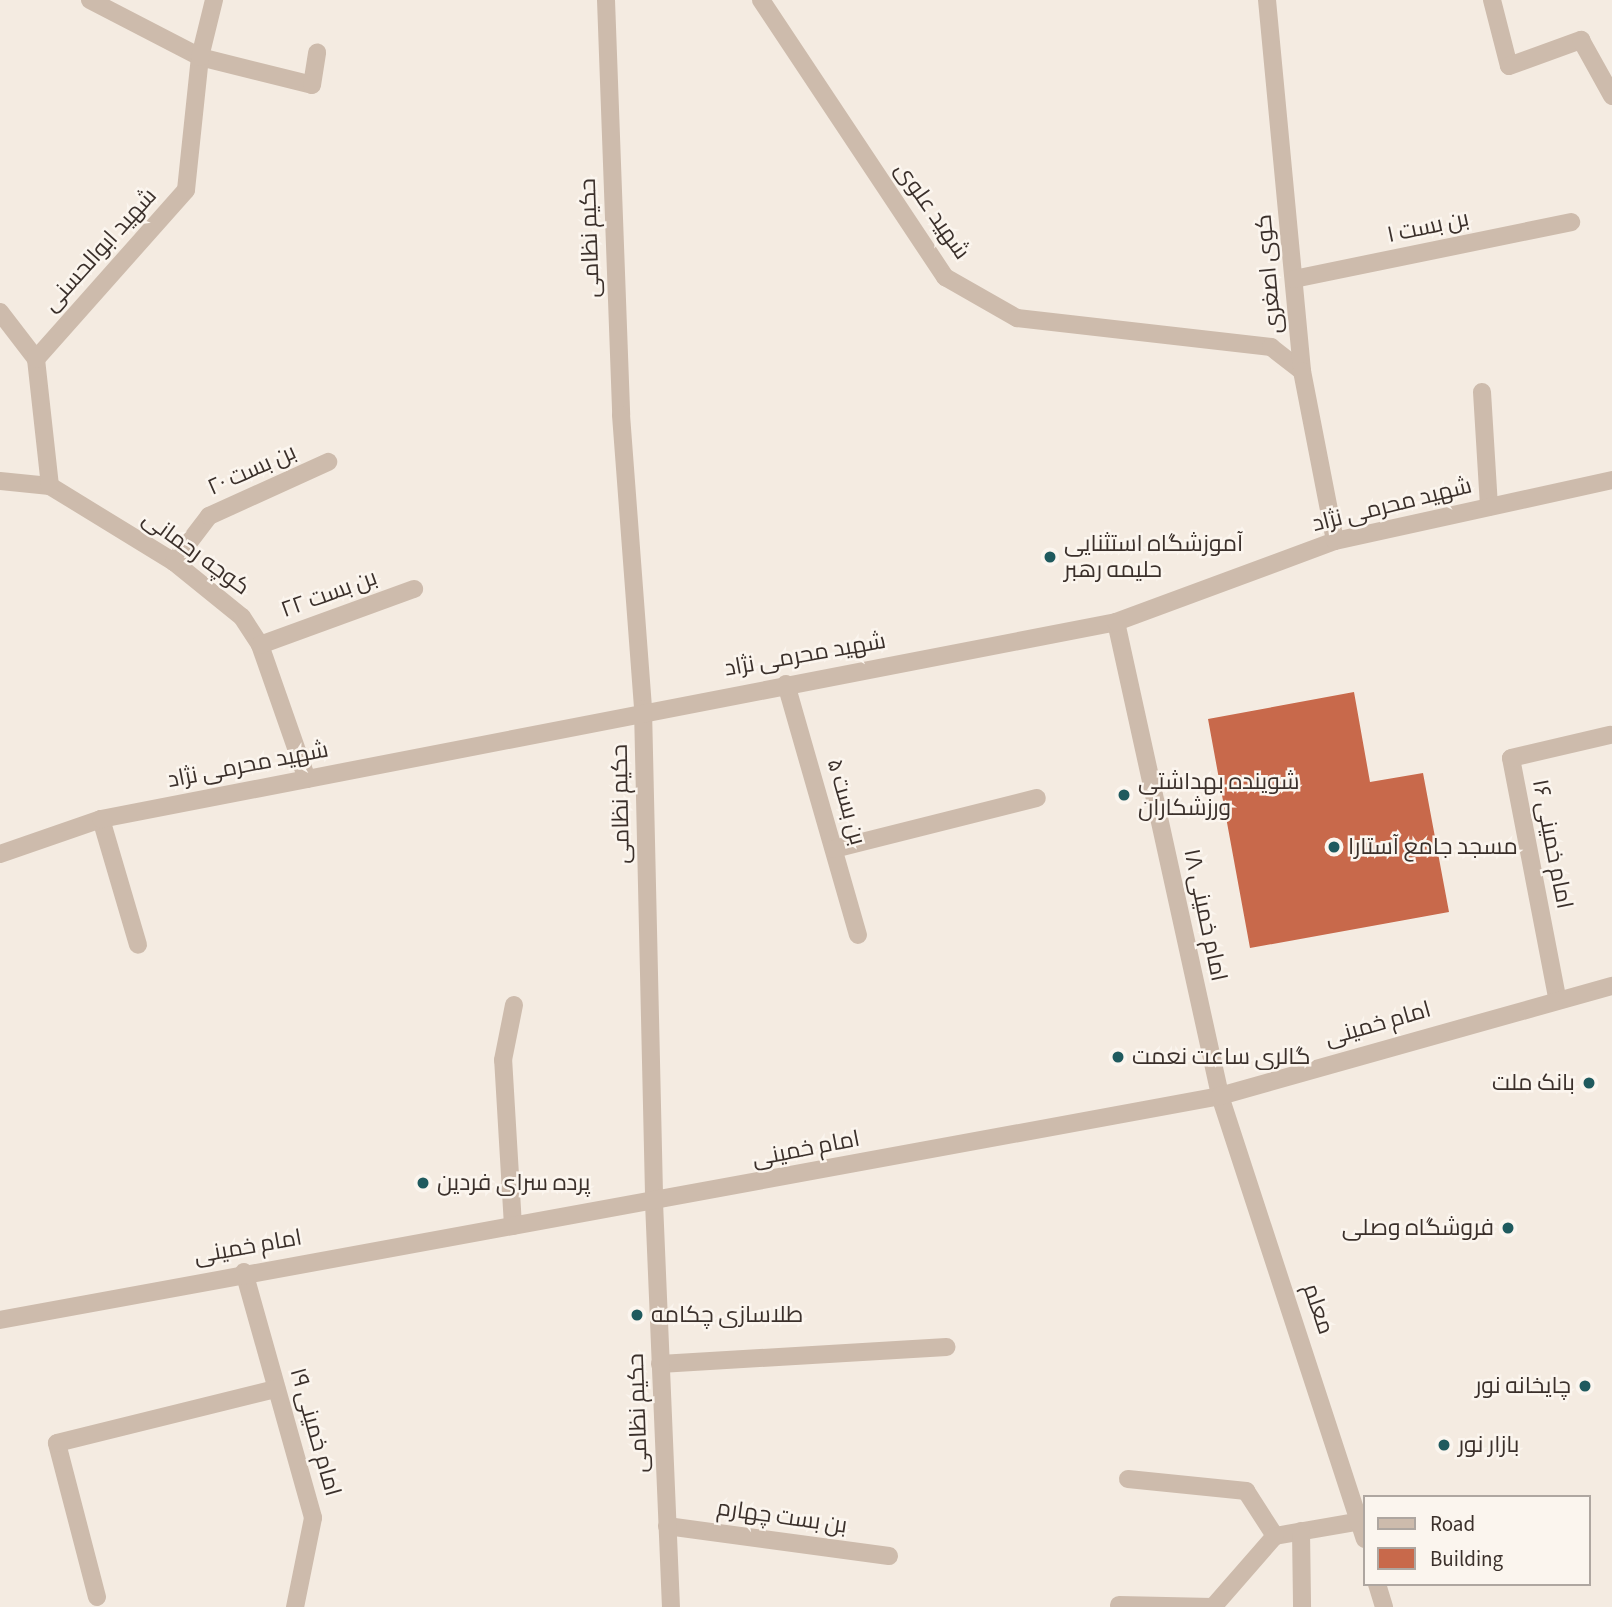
<!DOCTYPE html>
<html>
<head>
<meta charset="utf-8">
<style>
	body { margin:0 }
	#map { position:relative; width:1612px; height:1607px; overflow:hidden; background:#f4ebe1; font-family:"Source Sans 3",Cairo,sans-serif }
	div>[style] { position:absolute }
	[style*='--x'] { left:calc(var(--x)*1px); top:calc(var(--y)*1px); width:calc(var(--w)*1px); rotate:calc(var(--a)*1deg) }
	.building>* { inset:0; background:#c8694b }
	.minor>* { height:18px; margin:-9px; padding:0 9px; transform-origin:9px; border-radius:9px; background:#cdbbac }
	.tertiary>* { height:18px; margin:-9px; padding:0 9px; transform-origin:9px; border-radius:9px; background:#cdbbac }
	.dots>* { width:19px; height:19px; translate:-50% -50%; box-sizing:border-box; border:4px solid #fbf5ee; border-radius:50% }
	span { translate:-50% -50%; white-space:nowrap; text-align:center; line-height:1.15; -webkit-text-stroke:5px #fbf5ee; paint-order:stroke }
	.street-label { font-size:23px; color:#3b302b }
	.poi-label { font-size:23px; color:#3b302b }
	.left { translate:0 -50%; text-align:left }
	.right { translate:-100% -50%; text-align:right }
	.legend { position:absolute; left:1363px; top:1495px; width:228px; height:91px; box-sizing:border-box; background:#fbf5ee; border:2px solid #aea6a0; margin:0; padding:9px 12px; list-style:none; font-size:21px; color:#3b302b }
	.legend li { display:flex; align-items:center; gap:14px; height:35px }
	.legend b { width:35px; border:2px solid #aea6a0 }
</style>
</head>
<body>
<div id="map">
	<div class="building">
		<i style="clip-path:polygon(1354px 692px,1370px 782px,1423px 773px,1449px 912px,1250px 948px,1208px 719px)"></i>
	</div>
	<div class="minor">
		<i style="--x:90;--y:0;--w:124;--a:27.4"></i>
		<i style="--x:200;--y:57;--w:115;--a:14"></i>
		<i style="--x:312;--y:85;--w:33;--a:-81"></i>
		<i style="--x:606;--y:0;--w:415;--a:87.9"></i>
		<i style="--x:621;--y:415;--w:295;--a:85.7"></i>
		<i style="--x:643;--y:709;--w:493;--a:88.7"></i>
		<i style="--x:761;--y:0;--w:333;--a:56.4"></i>
		<i style="--x:945;--y:277;--w:83;--a:29.7"></i>
		<i style="--x:1017;--y:318;--w:256;--a:6.5"></i>
		<i style="--x:1271;--y:347;--w:39;--a:38"></i>
		<i style="--x:1267;--y:0;--w:373;--a:84.6"></i>
		<i style="--x:1302;--y:371;--w:173;--a:79"></i>
		<i style="--x:1492;--y:0;--w:68;--a:75.6"></i>
		<i style="--x:1509;--y:66;--w:77;--a:-19.9"></i>
		<i style="--x:1581;--y:40;--w:64;--a:61"></i>
		<i style="--x:1294;--y:279;--w:283;--a:-11.6"></i>
		<i style="--x:0;--y:312;--w:59;--a:52.5"></i>
		<i style="--x:1482;--y:392;--w:115;--a:86.5"></i>
		<i style="--x:0;--y:481;--w:50;--a:5.7"></i>
		<i style="--x:50;--y:486;--w:145;--a:31.5"></i>
		<i style="--x:174;--y:562;--w:87;--a:39"></i>
		<i style="--x:242;--y:617;--w:33;--a:57"></i>
		<i style="--x:260;--y:645;--w:142;--a:70.7"></i>
		<i style="--x:50;--y:486;--w:128;--a:-96.3"></i>
		<i style="--x:36;--y:359;--w:226;--a:-48.4"></i>
		<i style="--x:186;--y:190;--w:134;--a:-84"></i>
		<i style="--x:200;--y:57;--w:59;--a:-76.2"></i>
		<i style="--x:174;--y:562;--w:58;--a:-52.7"></i>
		<i style="--x:209;--y:516;--w:131;--a:-24.4"></i>
		<i style="--x:1116;--y:622;--w:485;--a:77.6"></i>
		<i style="--x:260;--y:645;--w:164;--a:-20"></i>
		<i style="--x:786;--y:684;--w:261;--a:74"></i>
		<i style="--x:101;--y:819;--w:131;--a:73.6"></i>
		<i style="--x:834;--y:849;--w:209;--a:-14.1"></i>
		<i style="--x:0;--y:854;--w:107;--a:-19.1"></i>
		<i style="--x:101;--y:819;--w:1034;--a:-10.98"></i>
		<i style="--x:1116;--y:622;--w:233;--a:-20.3"></i>
		<i style="--x:1335;--y:541;--w:284;--a:-12.4"></i>
		<i style="--x:1557;--y:997;--w:243;--a:-100.9"></i>
		<i style="--x:1511;--y:758;--w:102;--a:-13.1"></i>
		<i style="--x:513;--y:1226;--w:166;--a:-93.4"></i>
		<i style="--x:503;--y:1060;--w:56;--a:-78.7"></i>
		<i style="--x:244;--y:1272;--w:255;--a:74.3"></i>
		<i style="--x:313;--y:1518;--w:91;--a:101.4"></i>
		<i style="--x:660;--y:1364;--w:287;--a:-3.4"></i>
		<i style="--x:1128;--y:1479;--w:119;--a:5.8"></i>
		<i style="--x:1246;--y:1491;--w:54;--a:57.2"></i>
		<i style="--x:1275;--y:1536;--w:87;--a:-9.9"></i>
		<i style="--x:667;--y:1526;--w:224;--a:7.7"></i>
		<i style="--x:1301;--y:1531;--w:76;--a:89.2"></i>
		<i style="--x:97;--y:1597;--w:159;--a:-104.6"></i>
		<i style="--x:57;--y:1443;--w:226;--a:-13.9"></i>
		<i style="--x:1119;--y:1605;--w:94;--a:1.2"></i>
		<i style="--x:1213;--y:1607;--w:94;--a:-48.9"></i>
	</div>
	<div class="tertiary">
		<i style="--x:1220;--y:1096;--w:466;--a:71.9"></i>
		<i style="--x:654;--y:1202;--w:405;--a:87.6"></i>
		<i style="--x:0;--y:1320;--w:1240;--a:-10.4"></i>
		<i style="--x:1220;--y:1096;--w:407;--a:-15.7"></i>
		<i style="--x:1377;--y:1584;--w:24;--a:73"></i>
	</div>
	<div class="dots">
		<i style="left:1050px;top:557px;background:#1f5a5e"></i>
		<i style="left:1124px;top:795px;background:#1f5a5e"></i>
		<i style="left:1334px;top:847px;background:#1f5a5e"></i>
		<i style="left:1118px;top:1057px;background:#1f5a5e"></i>
		<i style="left:1589px;top:1083px;background:#1f5a5e"></i>
		<i style="left:423px;top:1183px;background:#1f5a5e"></i>
		<i style="left:1508px;top:1228px;background:#1f5a5e"></i>
		<i style="left:637px;top:1315px;background:#1f5a5e"></i>
		<i style="left:1585px;top:1386px;background:#1f5a5e"></i>
		<i style="left:1444px;top:1445px;background:#1f5a5e"></i>
	</div>
	<div class="street-label">
		<span style="left:932px;top:211px;rotate:55deg">شهید علوی</span>
		<span style="left:1428px;top:227px;rotate:-12deg">بن بست ۱</span>
		<span style="left:590px;top:238px;rotate:-92deg">حکیم نظامی</span>
		<span style="left:100px;top:250px;rotate:-48deg">شهید ابوالحسنی</span>
		<span style="left:1269px;top:274px;rotate:-95deg">کوی اصغری</span>
		<span style="left:252px;top:470px;rotate:-24deg">بن بست ۲۰</span>
		<span style="left:1392px;top:505px;rotate:-14deg">شهید محرمی نژاد</span>
		<span style="left:196px;top:553px;rotate:36deg">کوچه رحمانی</span>
		<span style="left:329px;top:594px;rotate:-20deg">بن بست ۲۲</span>
		<span style="left:805px;top:655px;rotate:-10deg">شهید محرمی نژاد</span>
		<span style="left:248px;top:765px;rotate:-11deg">شهید محرمی نژاد</span>
		<span style="left:846px;top:802px;rotate:74deg">بن بست ۵</span>
		<span style="left:621px;top:804px;rotate:-91deg">حکیم نظامی</span>
		<span style="left:1552px;top:844px;rotate:79deg">امام خمینی ۱۶</span>
		<span style="left:1205px;top:915px;rotate:78deg">امام خمینی ۱۸</span>
		<span style="left:1378px;top:1024px;rotate:-16deg">امام خمینی</span>
		<span style="left:806px;top:1149px;rotate:-11deg">امام خمینی</span>
		<span style="left:248px;top:1247px;rotate:-10deg">امام خمینی</span>
		<span style="left:1318px;top:1309px;rotate:71deg">معلم</span>
		<span style="left:638px;top:1413px;rotate:-92deg">حکیم نظامی</span>
		<span style="left:315px;top:1432px;rotate:74deg">امام خمینی ۱۹</span>
		<span style="left:782px;top:1517px;rotate:8deg">بن بست چهارم</span>
	</div>
	<div class="poi-label">
		<span class="left" style="left:1064px;top:557px">آموزشگاه استثنایی<br>حلیمه رهبر</span>
		<span class="left" style="left:1138px;top:795px">شوینده بهداشتی<br>ورزشکاران</span>
		<span class="left" style="left:1348px;top:847px">مسجد جامع آستارا</span>
		<span class="left" style="left:1132px;top:1057px">گالری ساعت نعمت</span>
		<span class="right" style="left:1575px;top:1083px">بانک ملت</span>
		<span class="left" style="left:437px;top:1183px">پرده سرای فردین</span>
		<span class="right" style="left:1494px;top:1228px">فروشگاه وصلی</span>
		<span class="left" style="left:651px;top:1315px">طلاسازی چکامه</span>
		<span class="right" style="left:1571px;top:1386px">چایخانه نور</span>
		<span class="left" style="left:1458px;top:1445px">بازار نور</span>
	</div>
	<ul class="legend">
	<li><b style="height:9px;background:#cdbbac"></b>Road</li>
	<li><b style="height:19px;background:#c8694b"></b>Building</li>
	</ul>
</div>
</body>
</html>
